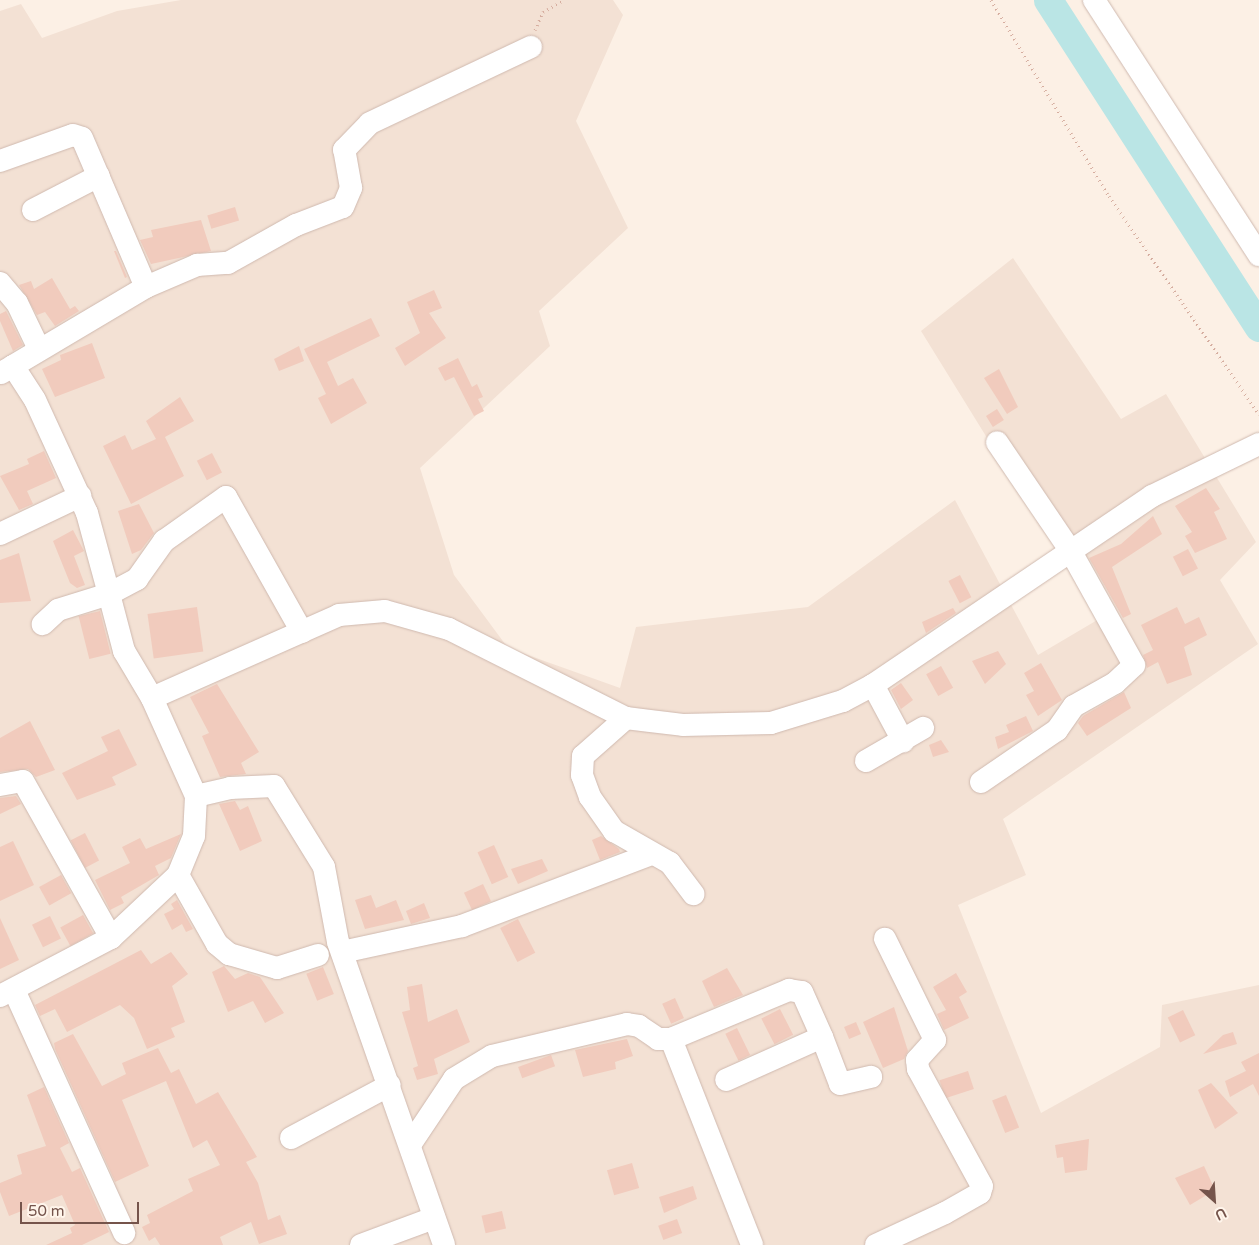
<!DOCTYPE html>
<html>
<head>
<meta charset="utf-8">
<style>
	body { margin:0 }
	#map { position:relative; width:1259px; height:1245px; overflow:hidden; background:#fcf0e5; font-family:"Varela Round",sans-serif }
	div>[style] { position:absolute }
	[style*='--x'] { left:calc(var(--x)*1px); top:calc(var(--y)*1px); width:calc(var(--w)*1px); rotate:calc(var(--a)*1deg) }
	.residential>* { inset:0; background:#f3e1d4 }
	.river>* { height:29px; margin:-14.5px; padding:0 14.5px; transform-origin:14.5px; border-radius:14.5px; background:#bae5e5 }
	.building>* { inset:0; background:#f1cbbd; transform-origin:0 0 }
	.path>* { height:3px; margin-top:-1.5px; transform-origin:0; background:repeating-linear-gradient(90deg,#d6aea0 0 1px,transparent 0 5px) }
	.roads { filter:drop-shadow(0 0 1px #cfb9af) drop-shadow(0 0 1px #cfb9af) }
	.minor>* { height:22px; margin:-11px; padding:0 11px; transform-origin:11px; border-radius:11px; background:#fff }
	span { translate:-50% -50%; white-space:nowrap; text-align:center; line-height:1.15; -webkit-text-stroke:5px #fff5eb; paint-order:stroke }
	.north { position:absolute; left:1189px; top:1175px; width:50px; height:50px; -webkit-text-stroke:4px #fff5eb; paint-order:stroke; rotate:154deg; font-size:14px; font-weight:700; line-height:20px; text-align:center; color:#75544b }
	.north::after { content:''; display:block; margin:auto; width:18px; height:22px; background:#75544b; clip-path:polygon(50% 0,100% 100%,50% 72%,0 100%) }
	.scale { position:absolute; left:20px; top:1202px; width:119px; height:22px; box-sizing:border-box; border:2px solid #75544b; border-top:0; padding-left:6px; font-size:15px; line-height:18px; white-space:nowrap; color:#75544b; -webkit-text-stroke:4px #fff5eb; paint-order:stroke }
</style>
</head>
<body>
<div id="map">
	<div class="residential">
		<i style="clip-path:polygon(181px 0,613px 0,623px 15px,576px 121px,628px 228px,539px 311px,550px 346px,420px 468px,454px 575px,508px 648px,620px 688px,636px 627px,808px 607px,955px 500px,1038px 655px,1099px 619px,921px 331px,1013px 258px,1121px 419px,1166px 394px,1256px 542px,1220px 580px,1258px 644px,1003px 819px,1026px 875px,958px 905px,1041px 1113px,1160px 1047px,1162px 1005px,1259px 985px,1259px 1245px,0 1245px,0 11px,21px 4px,42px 38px,117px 11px)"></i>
	</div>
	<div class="river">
		<i style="--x:1048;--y:0;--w:389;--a:57.2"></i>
	</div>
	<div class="building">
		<i style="left:235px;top:207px;width:14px;height:29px;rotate:73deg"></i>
		<i style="clip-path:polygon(201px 220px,211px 251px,151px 264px,140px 240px,153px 237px,151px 230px)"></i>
		<i style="clip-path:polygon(114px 251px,116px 251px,127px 277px,125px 278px)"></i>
		<i style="clip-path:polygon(52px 278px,70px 309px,75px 306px,79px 311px,55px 326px,45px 312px,37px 315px,19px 285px,31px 281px,34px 289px)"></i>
		<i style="clip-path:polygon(434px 290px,442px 308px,429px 313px,446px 338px,405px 366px,395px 348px,420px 333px,407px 302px)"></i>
		<i style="clip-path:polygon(6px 311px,23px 345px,13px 351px,0 321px,0 314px)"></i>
		<i style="clip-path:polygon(371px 318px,380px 336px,327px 362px,338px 386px,353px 378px,367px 403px,331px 424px,318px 398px,326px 394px,304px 349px)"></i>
		<i style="clip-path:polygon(92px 343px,105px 378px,55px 397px,42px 369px,61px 360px,60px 355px)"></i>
		<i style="clip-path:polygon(299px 346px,304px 361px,279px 371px,274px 359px)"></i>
		<i style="clip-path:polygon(458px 358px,472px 387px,477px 384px,483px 397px,478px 399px,484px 411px,474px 416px,454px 377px,445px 381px,438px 368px)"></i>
		<i style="clip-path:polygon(999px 369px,1018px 407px,1007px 414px,984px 378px)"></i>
		<i style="clip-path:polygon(180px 397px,194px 421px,165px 437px,184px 476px,131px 504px,103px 446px,125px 435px,132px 450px,156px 439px,146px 421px)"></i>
		<i style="left:997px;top:409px;width:13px;height:13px;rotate:58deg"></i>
		<i style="clip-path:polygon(44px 451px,56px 478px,27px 491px,33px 504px,19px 510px,0 476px,29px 464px,27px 459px)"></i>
		<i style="left:212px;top:453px;width:22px;height:17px;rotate:63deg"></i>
		<i style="clip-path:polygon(1206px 488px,1220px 509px,1214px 512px,1227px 539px,1195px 553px,1185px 536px,1192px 532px,1175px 506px)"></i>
		<i style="clip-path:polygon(139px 504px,154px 533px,141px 550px,132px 554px,118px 511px)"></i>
		<i style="clip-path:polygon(1153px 516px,1162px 534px,1112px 567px,1131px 614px,1123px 618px,1089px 558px,1121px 544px)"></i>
		<i style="clip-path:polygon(73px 530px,84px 551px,74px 556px,85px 585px,77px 588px,70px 583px,53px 541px)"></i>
		<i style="left:1188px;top:549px;width:22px;height:17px;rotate:63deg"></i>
		<i style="clip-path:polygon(19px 553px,31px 601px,0 603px,0 560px)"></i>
		<i style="left:960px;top:575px;width:25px;height:13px;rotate:63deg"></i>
		<i style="left:197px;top:607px;width:45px;height:50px;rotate:82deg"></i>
		<i style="clip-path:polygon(1177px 607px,1185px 624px,1199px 617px,1207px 635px,1184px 647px,1192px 675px,1167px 684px,1158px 662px,1147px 668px,1143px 655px,1153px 650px,1141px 625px)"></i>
		<i style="clip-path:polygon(953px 608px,956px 613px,926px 633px,922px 622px)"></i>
		<i style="left:100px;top:611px;width:44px;height:22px;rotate:76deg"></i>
		<i style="clip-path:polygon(998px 651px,1006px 664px,985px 684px,972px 661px)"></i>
		<i style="clip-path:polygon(1041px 663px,1062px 700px,1038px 716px,1026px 695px,1034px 691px,1024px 673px)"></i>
		<i style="left:941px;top:666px;width:25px;height:17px;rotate:61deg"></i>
		<i style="clip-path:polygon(901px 683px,913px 700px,901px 709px,891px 690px)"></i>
		<i style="clip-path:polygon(217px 684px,259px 752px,241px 763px,246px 774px,220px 777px,202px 736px,209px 733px,190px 697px)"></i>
		<i style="clip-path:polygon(1124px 692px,1131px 708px,1087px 736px,1078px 723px,1083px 716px)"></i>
		<i style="clip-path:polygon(1026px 716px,1033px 731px,998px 749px,995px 737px,1009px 732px,1006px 725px)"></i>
		<i style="clip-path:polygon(30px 721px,55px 770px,36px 777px,28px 769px,0 772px,0 738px)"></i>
		<i style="clip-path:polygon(119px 729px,137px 765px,112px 777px,116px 785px,77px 800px,62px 773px,108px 751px,101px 737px)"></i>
		<i style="clip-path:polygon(941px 740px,949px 752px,933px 757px,929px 745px)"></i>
		<i style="clip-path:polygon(16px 796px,21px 804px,0 814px,0 798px)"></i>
		<i style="clip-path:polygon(235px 801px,240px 810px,248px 806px,262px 841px,240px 851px,219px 804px)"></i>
		<i style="left:85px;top:833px;width:31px;height:16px;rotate:63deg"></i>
		<i style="clip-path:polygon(181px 834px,171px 858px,155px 866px,159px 875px,121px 897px,124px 903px,110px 910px,95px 880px,130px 863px,122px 847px,140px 838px,146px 849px)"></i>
		<i style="clip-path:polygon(601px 836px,619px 849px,620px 852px,600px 860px,592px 840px)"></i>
		<i style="clip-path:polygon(13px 841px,34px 885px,0 901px,0 847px)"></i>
		<i style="left:494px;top:845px;width:35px;height:18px;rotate:66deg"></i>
		<i style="clip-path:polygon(542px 859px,548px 871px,518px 884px,511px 869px)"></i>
		<i style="left:61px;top:875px;width:21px;height:25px;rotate:61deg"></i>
		<i style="left:483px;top:884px;width:19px;height:21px;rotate:65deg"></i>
		<i style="clip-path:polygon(371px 895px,376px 908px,396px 900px,404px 920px,365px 929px,355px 900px)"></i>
		<i style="clip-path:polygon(177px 900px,193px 929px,186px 932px,182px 924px,172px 930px,164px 914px,174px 909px,171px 904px)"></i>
		<i style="clip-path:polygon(424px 903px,430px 918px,411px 924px,406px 911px)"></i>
		<i style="left:83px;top:915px;width:21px;height:26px;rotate:61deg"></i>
		<i style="left:50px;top:916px;width:25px;height:20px;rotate:64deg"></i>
		<i style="clip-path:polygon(0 918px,19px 960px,0 969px)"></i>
		<i style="left:518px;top:919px;width:38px;height:20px;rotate:63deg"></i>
		<i style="clip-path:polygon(141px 950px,151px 964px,171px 952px,188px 974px,172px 986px,185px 1022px,171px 1028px,175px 1037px,147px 1049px,134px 1018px,120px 1005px,67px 1032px,55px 1009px,40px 1016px,35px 1005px)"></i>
		<i style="clip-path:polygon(224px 966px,235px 979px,248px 973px,260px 977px,284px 1013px,265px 1023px,253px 1001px,228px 1012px,212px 972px)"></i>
		<i style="left:323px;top:967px;width:29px;height:18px;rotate:68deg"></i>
		<i style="clip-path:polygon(727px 968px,743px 995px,714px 1007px,702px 981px)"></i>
		<i style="clip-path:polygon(956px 973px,967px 992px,959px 997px,969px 1018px,944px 1030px,937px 1014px,946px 1010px,933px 987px)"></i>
		<i style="clip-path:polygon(422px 984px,428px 1022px,457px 1009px,470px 1042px,434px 1059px,438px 1074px,417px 1080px,413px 1068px,418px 1066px,402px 1012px,410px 1010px,407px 987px)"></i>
		<i style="left:675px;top:998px;width:22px;height:14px;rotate:66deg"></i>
		<i style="clip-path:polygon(894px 1007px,908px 1051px,904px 1059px,883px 1068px,863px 1022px)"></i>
		<i style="left:780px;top:1009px;width:29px;height:21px;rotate:63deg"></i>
		<i style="left:1183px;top:1010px;width:28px;height:17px;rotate:64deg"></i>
		<i style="left:856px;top:1022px;width:13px;height:13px;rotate:67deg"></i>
		<i style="left:737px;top:1028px;width:30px;height:13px;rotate:64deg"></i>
		<i style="clip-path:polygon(1233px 1032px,1237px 1044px,1203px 1054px,1223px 1035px)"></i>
		<i style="clip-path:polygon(73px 1034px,102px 1086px,126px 1074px,122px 1063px,158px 1048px,171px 1073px,179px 1069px,196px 1104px,218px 1092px,257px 1157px,246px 1162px,258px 1183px,268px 1220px,280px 1215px,287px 1234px,259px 1244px,251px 1222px,220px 1237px,223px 1245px,160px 1245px,155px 1237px,149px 1241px,142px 1227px,150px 1223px,147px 1215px,193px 1191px,188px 1179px,220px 1165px,207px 1140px,193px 1148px,166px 1081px,122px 1100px,149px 1166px,115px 1182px,55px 1049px,54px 1043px)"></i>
		<i style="clip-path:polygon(627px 1039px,633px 1056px,615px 1062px,616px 1069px,583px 1077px,575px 1050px)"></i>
		<i style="clip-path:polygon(1259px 1053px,1259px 1096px,1253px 1084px,1230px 1097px,1225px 1081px,1246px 1071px,1241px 1062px)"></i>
		<i style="left:551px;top:1055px;width:12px;height:35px;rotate:70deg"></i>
		<i style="left:968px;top:1071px;width:19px;height:30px;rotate:72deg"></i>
		<i style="clip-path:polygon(1211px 1083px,1238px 1113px,1215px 1129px,1198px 1090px)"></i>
		<i style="clip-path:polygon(44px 1087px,69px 1143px,60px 1148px,72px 1172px,80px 1168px,109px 1232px,82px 1245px,46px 1245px,72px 1233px,70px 1228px,75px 1225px,62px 1195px,9px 1216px,0 1192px,0 1183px,22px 1174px,17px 1155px,46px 1146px,27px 1095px)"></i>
		<i style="left:1006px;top:1095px;width:35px;height:15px;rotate:68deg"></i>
		<i style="clip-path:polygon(1089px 1139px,1087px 1170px,1065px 1173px,1063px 1157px,1057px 1158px,1055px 1145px)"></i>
		<i style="left:632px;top:1163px;width:26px;height:26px;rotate:74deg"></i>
		<i style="clip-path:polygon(1204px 1166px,1215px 1190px,1190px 1205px,1175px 1178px)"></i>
		<i style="clip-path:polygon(693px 1186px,697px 1199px,664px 1213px,659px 1197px)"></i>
		<i style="left:502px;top:1211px;width:18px;height:21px;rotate:77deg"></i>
		<i style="left:677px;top:1219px;width:15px;height:20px;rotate:70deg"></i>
	</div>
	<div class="path">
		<i style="--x:991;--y:0;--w:229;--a:59"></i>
		<i style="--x:1109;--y:196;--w:265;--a:55.5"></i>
		<i style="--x:535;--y:30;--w:20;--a:-66"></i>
		<i style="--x:543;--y:12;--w:24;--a:-30"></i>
	</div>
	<div class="roads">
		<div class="minor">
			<i style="--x:1094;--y:0;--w:304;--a:57.1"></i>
			<i style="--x:0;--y:161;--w:77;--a:-19.6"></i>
			<i style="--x:73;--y:135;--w:9;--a:18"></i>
			<i style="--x:82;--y:138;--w:162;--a:66.8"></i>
			<i style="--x:33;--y:210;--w:74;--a:-27.3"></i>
			<i style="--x:0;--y:283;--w:26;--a:50"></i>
			<i style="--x:17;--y:303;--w:51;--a:64.4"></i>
			<i style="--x:13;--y:366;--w:155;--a:-30.7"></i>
			<i style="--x:146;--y:287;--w:56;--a:-23.3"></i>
			<i style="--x:197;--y:265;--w:31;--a:-4"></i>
			<i style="--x:228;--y:263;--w:78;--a:-29.2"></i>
			<i style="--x:296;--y:225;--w:50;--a:-21"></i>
			<i style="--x:343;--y:207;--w:21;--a:-67"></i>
			<i style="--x:351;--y:188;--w:39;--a:-100"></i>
			<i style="--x:344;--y:150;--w:37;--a:-46"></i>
			<i style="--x:370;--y:123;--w:178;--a:-25.3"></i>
			<i style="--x:1;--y:373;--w:14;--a:-30"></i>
			<i style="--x:13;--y:366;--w:40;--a:57.1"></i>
			<i style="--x:35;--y:400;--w:124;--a:65.3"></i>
			<i style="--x:87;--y:513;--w:84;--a:74.8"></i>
			<i style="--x:109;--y:594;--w:53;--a:162.6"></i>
			<i style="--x:58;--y:610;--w:21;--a:137"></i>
			<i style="--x:0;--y:534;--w:89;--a:-25.4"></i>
			<i style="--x:873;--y:685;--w:64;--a:61.8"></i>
			<i style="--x:152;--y:698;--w:205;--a:-23.9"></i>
			<i style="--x:339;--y:615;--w:46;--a:-5"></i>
			<i style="--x:385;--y:611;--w:66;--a:15.7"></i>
			<i style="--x:449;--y:629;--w:198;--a:26.7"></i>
			<i style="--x:626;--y:718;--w:57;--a:7"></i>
			<i style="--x:683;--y:725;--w:88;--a:-1.3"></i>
			<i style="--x:771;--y:723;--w:75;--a:-17"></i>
			<i style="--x:843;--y:701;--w:34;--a:-28"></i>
			<i style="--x:873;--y:685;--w:337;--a:-34.1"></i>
			<i style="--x:1152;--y:496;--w:119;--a:-25.9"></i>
			<i style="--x:626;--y:718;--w:57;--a:138.5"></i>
			<i style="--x:583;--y:756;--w:19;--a:93"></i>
			<i style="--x:582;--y:775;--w:23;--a:70"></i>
			<i style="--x:590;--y:797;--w:42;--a:54.8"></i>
			<i style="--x:614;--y:831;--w:64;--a:29.7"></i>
			<i style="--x:670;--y:863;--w:39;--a:53"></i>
			<i style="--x:866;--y:761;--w:66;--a:-30.1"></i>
			<i style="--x:981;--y:782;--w:92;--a:-34.4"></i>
			<i style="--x:1057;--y:730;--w:29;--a:-55"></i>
			<i style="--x:1074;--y:706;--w:47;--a:-29.3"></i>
			<i style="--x:1115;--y:683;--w:26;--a:-43"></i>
			<i style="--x:1134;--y:665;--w:132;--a:-119.1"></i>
			<i style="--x:1070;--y:550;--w:130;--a:-124.1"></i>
			<i style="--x:0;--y:785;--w:23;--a:-10"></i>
			<i style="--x:23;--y:781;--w:180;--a:60.7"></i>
			<i style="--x:196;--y:796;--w:35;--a:-13"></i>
			<i style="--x:230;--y:788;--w:44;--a:-2.6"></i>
			<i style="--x:274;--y:786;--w:95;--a:58.3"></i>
			<i style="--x:324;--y:867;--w:76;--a:79.4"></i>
			<i style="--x:338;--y:942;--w:321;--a:70.7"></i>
			<i style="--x:178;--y:875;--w:79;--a:60.5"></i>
			<i style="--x:217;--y:944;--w:16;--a:40"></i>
			<i style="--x:229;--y:954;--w:50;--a:16.3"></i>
			<i style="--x:277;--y:968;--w:43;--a:-17.6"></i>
			<i style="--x:342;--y:952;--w:123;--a:-12.2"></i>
			<i style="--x:462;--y:926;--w:203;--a:-20.8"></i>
			<i style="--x:14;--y:990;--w:267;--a:65.6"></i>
			<i style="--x:0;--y:996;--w:125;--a:-27.6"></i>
			<i style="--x:111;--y:938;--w:92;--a:-43.2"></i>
			<i style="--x:178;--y:875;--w:42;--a:-67.7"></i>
			<i style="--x:194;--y:836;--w:40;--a:-87.1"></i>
			<i style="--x:196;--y:796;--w:107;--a:-114.2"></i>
			<i style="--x:152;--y:698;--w:55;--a:-120.8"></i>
			<i style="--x:124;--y:651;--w:59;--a:-104.7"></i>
			<i style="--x:109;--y:594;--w:32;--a:-28"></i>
			<i style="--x:137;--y:579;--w:47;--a:-54.6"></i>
			<i style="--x:164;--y:541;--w:76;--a:-35.4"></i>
			<i style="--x:226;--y:497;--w:155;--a:60.6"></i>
			<i style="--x:822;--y:1037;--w:50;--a:69"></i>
			<i style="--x:840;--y:1084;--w:32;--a:-13"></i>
			<i style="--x:671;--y:1039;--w:221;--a:68.5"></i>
			<i style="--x:291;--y:1138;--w:112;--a:-28.2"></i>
			<i style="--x:410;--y:1145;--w:79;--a:-56.3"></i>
			<i style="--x:454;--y:1079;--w:44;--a:-31.2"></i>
			<i style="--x:492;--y:1056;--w:139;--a:-13.3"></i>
			<i style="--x:627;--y:1024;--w:12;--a:9"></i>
			<i style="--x:639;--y:1026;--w:23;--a:34"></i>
			<i style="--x:658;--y:1039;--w:13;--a:0"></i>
			<i style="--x:671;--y:1039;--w:128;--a:-22.6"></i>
			<i style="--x:789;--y:990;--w:13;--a:9"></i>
			<i style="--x:802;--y:992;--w:49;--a:66"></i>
			<i style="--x:822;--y:1037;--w:105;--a:155.9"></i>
			<i style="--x:361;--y:1245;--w:78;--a:-20.3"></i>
			<i style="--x:876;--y:1245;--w:76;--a:-24.9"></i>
			<i style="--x:945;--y:1213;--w:40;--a:-29.7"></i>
			<i style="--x:980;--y:1193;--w:7;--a:-74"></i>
			<i style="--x:982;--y:1186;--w:133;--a:-118.7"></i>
			<i style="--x:918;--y:1069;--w:9;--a:-96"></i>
			<i style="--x:917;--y:1060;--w:27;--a:-48"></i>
			<i style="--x:935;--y:1040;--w:113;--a:-116.3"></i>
		</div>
	</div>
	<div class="north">U</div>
	<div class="scale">50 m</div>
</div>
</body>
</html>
